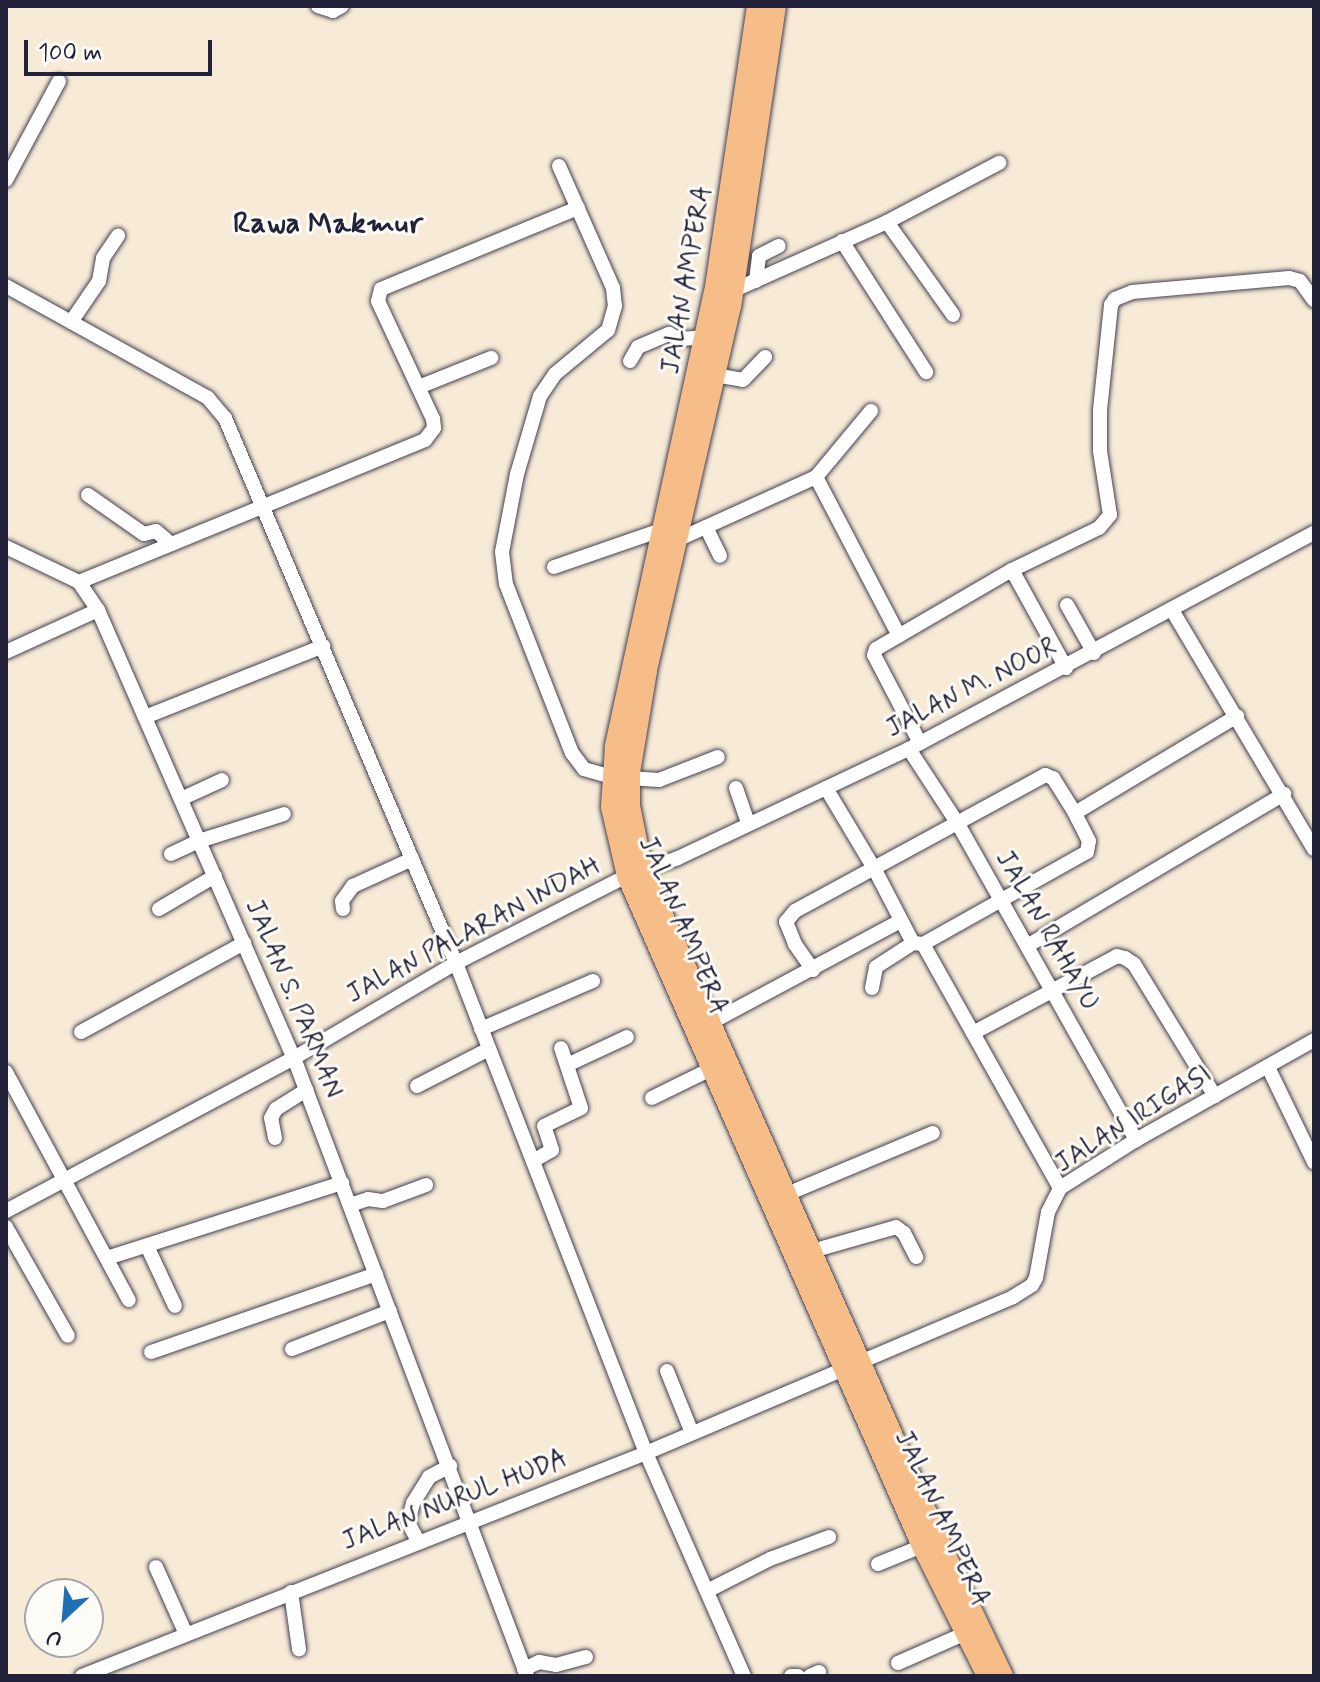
<!DOCTYPE html>
<html>
<head>
<meta charset="utf-8">
<style>
	body { margin:0 }
	#map { position:relative; width:1320px; height:1682px; overflow:hidden; background:#f7ead6; font-family:Mynerve,sans-serif }
	div>[style] { position:absolute }
	[style*='--x'] { left:calc(var(--x)*1px); top:calc(var(--y)*1px); width:calc(var(--w)*1px); rotate:calc(var(--a)*1deg) }
	.roads { filter:drop-shadow(0 0 2px #424052) drop-shadow(0 0 2px #424052) }
	.street>* { height:14px; margin:-7px; padding:0 7px; transform-origin:7px; border-radius:7px; background:#fff }
	.primary>* { height:20px; margin:-10px; padding:0 10px; transform-origin:10px; border-radius:10px; background:#f7bd88 }
	span { translate:-50% -50%; white-space:nowrap; text-align:center; line-height:1.15; -webkit-text-stroke:6px #fdfcf7; paint-order:stroke }
	.street-label { font-size:26px; color:#22223b }
	.quarter-label { font-size:30px; color:#22223b; font-weight:700 }
	.frame { position:absolute; inset:0; border:8px solid #22223b; pointer-events:none }
	.north { position:absolute; left:24px; top:1578px; width:80px; height:80px; box-sizing:border-box; background:#fdfcf7; border:2px solid #a5a5ac; border-radius:50%; rotate:206deg; font-size:22px; font-weight:700; line-height:32px; text-align:center; color:#22223b }
	.north::after { content:''; display:block; margin:auto; width:28px; height:36px; background:#1f6fb2; clip-path:polygon(50% 0,100% 100%,50% 72%,0 100%) }
	.scale { position:absolute; left:24px; top:40px; width:188px; height:36px; box-sizing:border-box; border:4px solid #22223b; border-top:0; padding-left:10px; font-size:24px; line-height:28px; white-space:nowrap; color:#22223b; -webkit-text-stroke:6px #fdfcf7; paint-order:stroke }
</style>
</head>
<body>
<div id="map">
	<div class="roads">
		<div class="street">
			<i style="--x:318;--y:6;--w:16;--a:18"></i>
			<i style="--x:333;--y:11;--w:10;--a:-29"></i>
			<i style="--x:559;--y:166;--w:133;--a:66.1"></i>
			<i style="--x:613;--y:288;--w:18;--a:84"></i>
			<i style="--x:615;--y:306;--w:25;--a:106"></i>
			<i style="--x:608;--y:330;--w:69;--a:140.3"></i>
			<i style="--x:555;--y:374;--w:27;--a:124"></i>
			<i style="--x:540;--y:396;--w:81;--a:106.4"></i>
			<i style="--x:517;--y:474;--w:79;--a:100.9"></i>
			<i style="--x:502;--y:552;--w:32;--a:83"></i>
			<i style="--x:506;--y:584;--w:181;--a:68.7"></i>
			<i style="--x:572;--y:753;--w:20;--a:53"></i>
			<i style="--x:584;--y:769;--w:29;--a:16"></i>
			<i style="--x:6;--y:180;--w:112;--a:-61.8"></i>
			<i style="--x:887;--y:222;--w:114;--a:54.6"></i>
			<i style="--x:842;--y:241;--w:156;--a:57.3"></i>
			<i style="--x:756;--y:281;--w:25;--a:-83"></i>
			<i style="--x:759;--y:256;--w:22;--a:-27"></i>
			<i style="--x:6;--y:286;--w:231;--a:29"></i>
			<i style="--x:208;--y:398;--w:26;--a:50"></i>
			<i style="--x:225;--y:418;--w:592;--a:67.03"></i>
			<i style="--x:456;--y:963;--w:526;--a:68.81"></i>
			<i style="--x:646;--y:1453;--w:244;--a:66.3"></i>
			<i style="--x:732;--y:291;--w:170;--a:-24"></i>
			<i style="--x:887;--y:222;--w:127;--a:-27.8"></i>
			<i style="--x:71;--y:322;--w:50;--a:-55.7"></i>
			<i style="--x:99;--y:281;--w:23;--a:-80"></i>
			<i style="--x:103;--y:258;--w:27;--a:-56"></i>
			<i style="--x:630;--y:361;--w:16;--a:-60"></i>
			<i style="--x:638;--y:347;--w:34;--a:-23"></i>
			<i style="--x:669;--y:334;--w:11;--a:27"></i>
			<i style="--x:679;--y:339;--w:26;--a:-4"></i>
			<i style="--x:715;--y:375;--w:28;--a:10"></i>
			<i style="--x:743;--y:380;--w:32;--a:-46"></i>
			<i style="--x:419;--y:387;--w:78;--a:-21.9"></i>
			<i style="--x:816;--y:477;--w:179;--a:62.4"></i>
			<i style="--x:88;--y:495;--w:68;--a:34.9"></i>
			<i style="--x:144;--y:534;--w:12;--a:-14"></i>
			<i style="--x:156;--y:531;--w:20;--a:41"></i>
			<i style="--x:706;--y:527;--w:32;--a:64"></i>
			<i style="--x:677;--y:540;--w:153;--a:-24.4"></i>
			<i style="--x:816;--y:477;--w:86;--a:-50.2"></i>
			<i style="--x:6;--y:547;--w:81;--a:25.6"></i>
			<i style="--x:79;--y:582;--w:34;--a:56"></i>
			<i style="--x:98;--y:610;--w:489;--a:66.4"></i>
			<i style="--x:294;--y:1058;--w:660;--a:69.34"></i>
			<i style="--x:554;--y:567;--w:116;--a:-19.1"></i>
			<i style="--x:1012;--y:570;--w:112;--a:61.1"></i>
			<i style="--x:79;--y:582;--w:374;--a:-22.3"></i>
			<i style="--x:425;--y:440;--w:15;--a:-53"></i>
			<i style="--x:434;--y:428;--w:9;--a:-96"></i>
			<i style="--x:433;--y:419;--w:130;--a:-115"></i>
			<i style="--x:378;--y:301;--w:12;--a:-76"></i>
			<i style="--x:381;--y:289;--w:213;--a:-22.4"></i>
			<i style="--x:1067;--y:605;--w:55;--a:60.6"></i>
			<i style="--x:1172;--y:610;--w:278;--a:59.3"></i>
			<i style="--x:6;--y:652;--w:101;--a:-24.5"></i>
			<i style="--x:145;--y:717;--w:192;--a:-21.7"></i>
			<i style="--x:920;--y:743;--w:99;--a:-117.6"></i>
			<i style="--x:874;--y:655;--w:6;--a:-72"></i>
			<i style="--x:876;--y:649;--w:157;--a:-30.2"></i>
			<i style="--x:1012;--y:570;--w:97;--a:-25.8"></i>
			<i style="--x:1099;--y:528;--w:17;--a:-50"></i>
			<i style="--x:1110;--y:515;--w:65;--a:-98.9"></i>
			<i style="--x:1100;--y:451;--w:41;--a:-90"></i>
			<i style="--x:1100;--y:410;--w:106;--a:-84"></i>
			<i style="--x:1111;--y:305;--w:7;--a:-56"></i>
			<i style="--x:1115;--y:299;--w:18;--a:-22"></i>
			<i style="--x:1132;--y:292;--w:158;--a:-5.1"></i>
			<i style="--x:1289;--y:278;--w:11;--a:15"></i>
			<i style="--x:1300;--y:281;--w:24;--a:54"></i>
			<i style="--x:909;--y:749;--w:90;--a:56.8"></i>
			<i style="--x:958;--y:824;--w:363;--a:60.6"></i>
			<i style="--x:629;--y:778;--w:30;--a:4"></i>
			<i style="--x:659;--y:780;--w:63;--a:-21.3"></i>
			<i style="--x:736;--y:788;--w:37;--a:71"></i>
			<i style="--x:826;--y:788;--w:96;--a:59.1"></i>
			<i style="--x:875;--y:870;--w:82;--a:62.5"></i>
			<i style="--x:181;--y:799;--w:45;--a:-24.9"></i>
			<i style="--x:171;--y:854;--w:31;--a:-25"></i>
			<i style="--x:199;--y:841;--w:89;--a:-17.6"></i>
			<i style="--x:159;--y:909;--w:65;--a:-30.5"></i>
			<i style="--x:343;--y:909;--w:8;--a:-97"></i>
			<i style="--x:342;--y:901;--w:19;--a:-54"></i>
			<i style="--x:353;--y:886;--w:65;--a:-24.6"></i>
			<i style="--x:923;--y:944;--w:280;--a:60.7"></i>
			<i style="--x:1027;--y:946;--w:299;--a:-30.6"></i>
			<i style="--x:813;--y:970;--w:32;--a:-125"></i>
			<i style="--x:795;--y:944;--w:24;--a:-112"></i>
			<i style="--x:786;--y:922;--w:14;--a:-51"></i>
			<i style="--x:795;--y:911;--w:285;--a:-28.5"></i>
			<i style="--x:1045;--y:775;--w:9;--a:21"></i>
			<i style="--x:1053;--y:778;--w:41;--a:57.8"></i>
			<i style="--x:872;--y:988;--w:21;--a:-79"></i>
			<i style="--x:876;--y:967;--w:44;--a:-33"></i>
			<i style="--x:913;--y:943;--w:10;--a:6"></i>
			<i style="--x:923;--y:944;--w:188;--a:-29.3"></i>
			<i style="--x:1087;--y:852;--w:11;--a:-80"></i>
			<i style="--x:1089;--y:841;--w:31;--a:-117"></i>
			<i style="--x:1075;--y:813;--w:189;--a:-30.9"></i>
			<i style="--x:712;--y:1022;--w:213;--a:-28.2"></i>
			<i style="--x:481;--y:1029;--w:122;--a:-23.2"></i>
			<i style="--x:81;--y:1032;--w:186;--a:-28.6"></i>
			<i style="--x:973;--y:1033;--w:163;--a:-28.1"></i>
			<i style="--x:1117;--y:956;--w:8;--a:14"></i>
			<i style="--x:1125;--y:958;--w:11;--a:34"></i>
			<i style="--x:1134;--y:964;--w:155;--a:58.5"></i>
			<i style="--x:567;--y:1065;--w:66;--a:-25"></i>
			<i style="--x:1268;--y:1067;--w:106;--a:64.2"></i>
			<i style="--x:6;--y:1072;--w:259;--a:61.7"></i>
			<i style="--x:417;--y:1086;--w:81;--a:-27.2"></i>
			<i style="--x:652;--y:1098;--w:68;--a:-26.2"></i>
			<i style="--x:275;--y:1138;--w:20;--a:-101"></i>
			<i style="--x:271;--y:1118;--w:10;--a:-61"></i>
			<i style="--x:276;--y:1109;--w:36;--a:-32"></i>
			<i style="--x:533;--y:1161;--w:22;--a:-30"></i>
			<i style="--x:552;--y:1150;--w:25;--a:-108"></i>
			<i style="--x:544;--y:1126;--w:41;--a:-25.9"></i>
			<i style="--x:581;--y:1108;--w:63;--a:-108.4"></i>
			<i style="--x:787;--y:1194;--w:158;--a:-22.7"></i>
			<i style="--x:350;--y:1205;--w:19;--a:-18"></i>
			<i style="--x:368;--y:1199;--w:15;--a:8"></i>
			<i style="--x:383;--y:1201;--w:46;--a:-20.4"></i>
			<i style="--x:6;--y:1211;--w:326;--a:-28"></i>
			<i style="--x:294;--y:1058;--w:188;--a:-30.4"></i>
			<i style="--x:456;--y:963;--w:192;--a:-27"></i>
			<i style="--x:627;--y:876;--w:54;--a:-19.4"></i>
			<i style="--x:678;--y:858;--w:255;--a:-25.3"></i>
			<i style="--x:909;--y:749;--w:459;--a:-28.1"></i>
			<i style="--x:6;--y:1227;--w:125;--a:60.4"></i>
			<i style="--x:147;--y:1246;--w:66;--a:65"></i>
			<i style="--x:812;--y:1251;--w:87;--a:-15.9"></i>
			<i style="--x:896;--y:1227;--w:10;--a:37"></i>
			<i style="--x:904;--y:1233;--w:27;--a:63"></i>
			<i style="--x:107;--y:1258;--w:247;--a:-17.7"></i>
			<i style="--x:292;--y:1349;--w:105;--a:-21.2"></i>
			<i style="--x:151;--y:1352;--w:238;--a:-19.1"></i>
			<i style="--x:667;--y:1371;--w:67;--a:68"></i>
			<i style="--x:418;--y:1541;--w:21;--a:-118"></i>
			<i style="--x:408;--y:1522;--w:20;--a:-75"></i>
			<i style="--x:413;--y:1503;--w:31;--a:-58"></i>
			<i style="--x:429;--y:1477;--w:24;--a:-28"></i>
			<i style="--x:878;--y:1564;--w:48;--a:-22.2"></i>
			<i style="--x:156;--y:1567;--w:73;--a:65.9"></i>
			<i style="--x:707;--y:1591;--w:71;--a:-26.9"></i>
			<i style="--x:770;--y:1559;--w:63;--a:-20.4"></i>
			<i style="--x:291;--y:1592;--w:58;--a:82"></i>
			<i style="--x:898;--y:1663;--w:74;--a:-23.8"></i>
			<i style="--x:524;--y:1669;--w:17;--a:-25"></i>
			<i style="--x:539;--y:1662;--w:17;--a:10"></i>
			<i style="--x:556;--y:1665;--w:31;--a:-15"></i>
			<i style="--x:82;--y:1676;--w:606;--a:-21.57"></i>
			<i style="--x:646;--y:1453;--w:399;--a:-23"></i>
			<i style="--x:1013;--y:1297;--w:22;--a:-32"></i>
			<i style="--x:1032;--y:1285;--w:8;--a:-60"></i>
			<i style="--x:1036;--y:1278;--w:67;--a:-79.7"></i>
			<i style="--x:1048;--y:1212;--w:27;--a:-63"></i>
			<i style="--x:1060;--y:1188;--w:90;--a:-32.3"></i>
			<i style="--x:1136;--y:1140;--w:204;--a:-29.3"></i>
			<i style="--x:791;--y:1676;--w:7;--a:0"></i>
			<i style="--x:810;--y:1676;--w:10;--a:-24"></i>
		</div>
		<div class="primary">
			<i style="--x:757;--y:6;--w:284;--a:98.5"></i>
			<i style="--x:715;--y:287;--w:471;--a:102.3"></i>
			<i style="--x:615;--y:747;--w:60;--a:93.8"></i>
			<i style="--x:611;--y:807;--w:71;--a:76.9"></i>
			<i style="--x:627;--y:876;--w:732;--a:66.24"></i>
			<i style="--x:922;--y:1546;--w:145;--a:63.4"></i>
			<i style="--x:776;--y:6;--w:303;--a:98.5"></i>
			<i style="--x:731;--y:306;--w:375;--a:103"></i>
			<i style="--x:647;--y:671;--w:103;--a:99.5"></i>
			<i style="--x:630;--y:773;--w:33;--a:90"></i>
			<i style="--x:630;--y:806;--w:65;--a:78.5"></i>
			<i style="--x:643;--y:870;--w:752;--a:66.16"></i>
			<i style="--x:947;--y:1558;--w:131;--a:64.6"></i>
		</div>
	</div>
	<div class="street-label">
		<span style="left:688px;top:280px;rotate:-80deg">JALAN AMPERA</span>
		<span style="left:972px;top:689px;rotate:-27deg">JALAN M. NOOR</span>
		<span style="left:682px;top:926px;rotate:67deg">JALAN AMPERA</span>
		<span style="left:474px;top:931px;rotate:-28deg">JALAN PALARAN INDAH</span>
		<span style="left:1046px;top:931px;rotate:60deg">JALAN RAHAYU</span>
		<span style="left:293px;top:999px;rotate:67deg">JALAN S. PARMAN</span>
		<span style="left:1134px;top:1120px;rotate:-32deg">JALAN IRIGASI</span>
		<span style="left:455px;top:1501px;rotate:-21deg">JALAN NURUL HUDA</span>
		<span style="left:941px;top:1519px;rotate:65deg">JALAN AMPERA</span>
	</div>
	<div class="quarter-label">
		<span style="left:328px;top:224px">Rawa Makmur</span>
	</div>
	<div class="frame"></div>
	<div class="north">U</div>
	<div class="scale">100 m</div>
</div>
</body>
</html>
